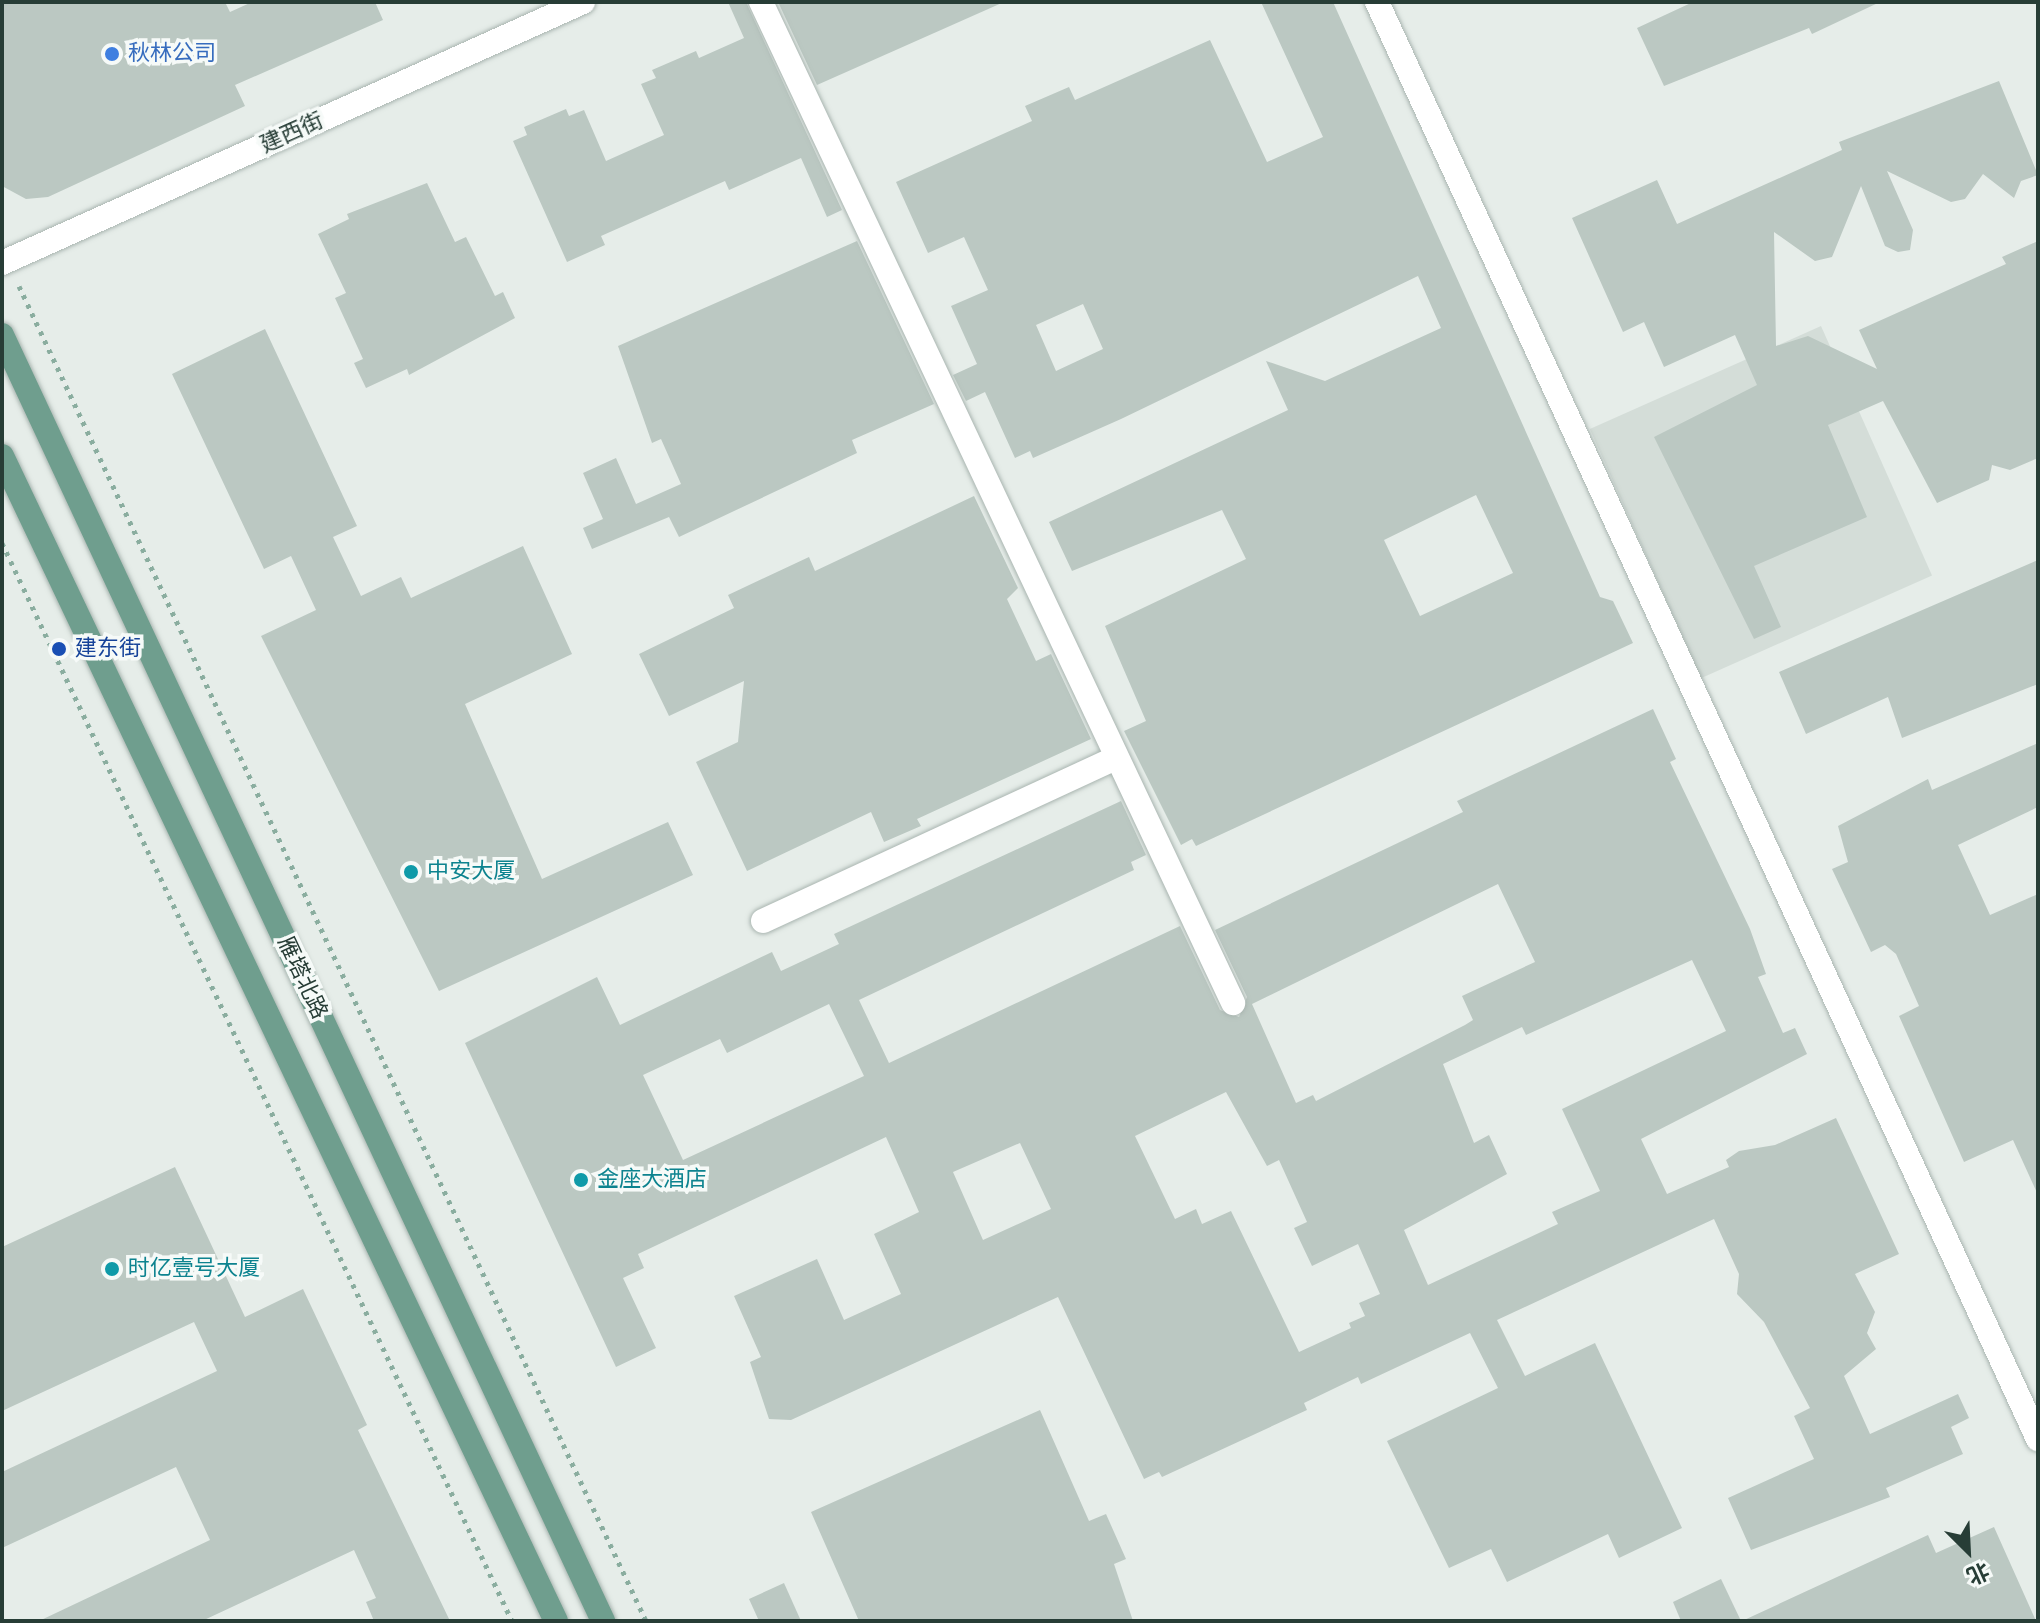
<!DOCTYPE html>
<html>
<head>
<meta charset="utf-8">
<style>
	body { margin:0 }
	#map { position:relative; width:2040px; height:1623px; overflow:hidden; background:#e6ede9; font-family:Karla,"Noto Sans SC",sans-serif }
	div>[style] { position:absolute }
	[style*='--x'] { left:calc(var(--x)*1px); top:calc(var(--y)*1px); width:calc(var(--w)*1px); rotate:calc(var(--a)*1deg) }
	.built>* { inset:0; background:#d4ddd8; transform-origin:0 0 }
	.building>* { inset:0; background:#bbc8c2 }
	.path>* { height:5px; margin-top:-2.5px; transform-origin:0; background:repeating-linear-gradient(90deg,#8aad9f 0 4px,transparent 0 10px) }
	.roads { filter:drop-shadow(0 0 2px #a9b5b0) drop-shadow(0 0 2px #a9b5b0) }
	.minor>* { height:24px; margin:-12px; padding:0 12px; transform-origin:12px; border-radius:12px; background:#fff }
	.major>* { height:24px; margin:-12px; padding:0 12px; transform-origin:12px; border-radius:12px; background:#6f9e8e }
	.dots>* { width:22px; height:22px; translate:-50% -50%; box-sizing:border-box; border:4px solid #f6faf8; border-radius:50% }
	span { translate:-50% -50%; white-space:nowrap; text-align:center; line-height:1.15; -webkit-text-stroke:7px #f6faf8; paint-order:stroke }
	.shop-label { font-size:22px; color:#366cbe }
	.left { translate:0 -50%; text-align:left }
	.street-label { font-size:22px; color:#273d36 }
	.transit-label { font-size:22px; color:#164399 }
	.culture-label { font-size:22px; color:#0d838f }
	.frame { position:absolute; inset:0; border:4px solid #273d36; pointer-events:none }
	.north { position:absolute; left:1928px; top:1511px; width:80px; height:80px; -webkit-text-stroke:6px #f6faf8; paint-order:stroke; rotate:156deg; font-size:22px; font-weight:700; line-height:32px; text-align:center; color:#273d36 }
	.north::after { content:''; display:block; margin:auto; width:28px; height:36px; background:#273d36; clip-path:polygon(50% 0,100% 100%,50% 72%,0 100%) }
</style>
</head>
<body>
<div id="map">
	<div class="built">
		<i style="left:1821px;top:326px;width:273px;height:253px;rotate:66deg"></i>
	</div>
	<div class="building">
		<i style="clip-path:polygon(2px 2px,225px 2px,230px 12px,252px 2px,375px 2px,383px 20px,235px 85px,245px 106px,48px 197px,26px 199px,2px 186px)"></i>
		<i style="clip-path:polygon(728px 2px,746px 2px,842px 210px,827px 217px,801px 158px,729px 190px,725px 181px,601px 236px,605px 245px,567px 262px,513px 141px,527px 135px,524px 127px,566px 109px,569px 116px,584px 110px,606px 161px,664px 135px,641px 84px,656px 78px,652px 70px,696px 51px,699px 58px,744px 38px)"></i>
		<i style="clip-path:polygon(778px 2px,1004px 2px,817px 85px)"></i>
		<i style="clip-path:polygon(evenodd,1261px 2px,1333px 2px,1600px 597px,1613px 601px,1633px 643px,1196px 846px,1192px 839px,1181px 845px,1124px 731px,1146px 721px,1105px 626px,1246px 559px,1222px 510px,1072px 571px,1049px 522px,1288px 410px,1266px 361px,1325px 381px,1441px 328px,1418px 276px,1121px 419px,1033px 458px,1030px 451px,1015px 458px,985px 392px,966px 401px,953px 375px,977px 364px,951px 306px,988px 290px,964px 237px,928px 253px,896px 182px,1032px 121px,1025px 106px,1069px 87px,1075px 100px,1210px 40px,1267px 162px,1323px 137px,1261px 2px,1083px 304px,1103px 349px,1056px 371px,1036px 325px,1083px 304px,1261px 2px,1476px 495px,1513px 573px,1420px 616px,1384px 540px,1476px 495px)"></i>
		<i style="clip-path:polygon(1693px 2px,1880px 2px,1812px 34px,1809px 28px,1664px 86px,1637px 28px)"></i>
		<i style="clip-path:polygon(1999px 81px,2038px 175px,2021px 181px,2014px 198px,1983px 174px,1965px 199px,1951px 202px,1887px 171px,1913px 230px,1910px 250px,1898px 252px,1885px 246px,1861px 186px,1832px 257px,1815px 261px,1774px 232px,1776px 346px,1808px 336px,1877px 369px,1859px 330px,2006px 264px,2002px 257px,2038px 241px,2038px 458px,2010px 470px,1992px 465px,1989px 480px,1937px 503px,1883px 401px,1828px 425px,1867px 517px,1754px 566px,1781px 627px,1754px 639px,1654px 437px,1757px 385px,1735px 335px,1664px 367px,1644px 322px,1623px 332px,1572px 218px,1657px 180px,1677px 224px,1842px 150px,1839px 142px)"></i>
		<i style="clip-path:polygon(427px 183px,455px 242px,466px 237px,495px 296px,503px 292px,515px 318px,409px 375px,407px 369px,366px 388px,354px 363px,363px 359px,335px 298px,346px 293px,318px 234px,349px 219px,347px 214px)"></i>
		<i style="clip-path:polygon(857px 241px,934px 404px,852px 440px,857px 453px,679px 537px,669px 517px,592px 549px,583px 528px,603px 519px,583px 473px,616px 458px,636px 504px,681px 484px,661px 439px,652px 443px,618px 346px)"></i>
		<i style="clip-path:polygon(265px 329px,357px 526px,333px 537px,361px 596px,401px 577px,411px 598px,523px 546px,572px 654px,465px 704px,542px 879px,668px 822px,693px 875px,439px 991px,261px 636px,316px 610px,291px 556px,264px 569px,172px 374px)"></i>
		<i style="clip-path:polygon(974px 496px,1018px 588px,1007px 599px,1036px 661px,1051px 654px,1091px 739px,917px 819px,921px 826px,884px 842px,871px 812px,747px 871px,696px 762px,738px 742px,744px 681px,669px 716px,639px 654px,734px 608px,728px 595px,809px 557px,815px 571px)"></i>
		<i style="clip-path:polygon(2038px 560px,2038px 684px,1902px 738px,1888px 697px,1806px 734px,1779px 672px)"></i>
		<i style="clip-path:polygon(evenodd,1653px 709px,1676px 759px,1670px 762px,1750px 929px,1766px 974px,1758px 977px,1783px 1033px,1795px 1028px,1807px 1054px,1641px 1139px,1667px 1194px,1729px 1167px,1726px 1160px,1739px 1151px,1775px 1145px,1836px 1118px,1899px 1254px,1855px 1274px,1875px 1312px,1867px 1333px,1876px 1349px,1844px 1376px,1870px 1434px,1958px 1394px,1969px 1418px,1951px 1427px,1963px 1454px,1886px 1488px,1890px 1497px,1751px 1550px,1728px 1498px,1814px 1459px,1794px 1416px,1810px 1408px,1764px 1322px,1737px 1294px,1739px 1274px,1714px 1219px,1497px 1320px,1525px 1376px,1595px 1343px,1682px 1528px,1619px 1558px,1608px 1534px,1507px 1582px,1491px 1549px,1449px 1568px,1387px 1441px,1498px 1388px,1470px 1333px,1361px 1384px,1358px 1377px,1304px 1403px,1307px 1410px,1162px 1477px,1159px 1472px,1144px 1479px,1058px 1297px,791px 1420px,769px 1419px,750px 1362px,761px 1357px,734px 1296px,817px 1259px,844px 1320px,901px 1294px,874px 1234px,919px 1212px,886px 1137px,638px 1254px,644px 1268px,623px 1278px,656px 1348px,616px 1367px,465px 1043px,597px 977px,620px 1025px,772px 952px,781px 971px,839px 944px,834px 934px,1121px 801px,1146px 855px,1131px 862px,1134px 870px,859px 1000px,889px 1063px,1180px 926px,1220px 1010px,1239px 1017px,1247px 997px,1215px 930px,1463px 812px,1457px 801px,1653px 709px,1498px 884px,1535px 962px,1462px 996px,1473px 1020px,1465px 1025px,1316px 1101px,1313px 1095px,1296px 1103px,1252px 1004px,1498px 884px,1653px 709px,1692px 960px,1726px 1031px,1562px 1109px,1600px 1191px,1552px 1212px,1558px 1224px,1428px 1285px,1404px 1230px,1507px 1174px,1489px 1135px,1474px 1143px,1443px 1064px,1522px 1027px,1526px 1035px,1692px 960px,1653px 709px,829px 1004px,864px 1076px,683px 1160px,643px 1075px,720px 1039px,727px 1053px,829px 1004px,1653px 709px,1226px 1092px,1267px 1166px,1279px 1160px,1307px 1222px,1294px 1228px,1312px 1266px,1358px 1244px,1380px 1294px,1359px 1303px,1365px 1316px,1349px 1323px,1351px 1328px,1299px 1352px,1231px 1211px,1202px 1224px,1196px 1209px,1175px 1219px,1135px 1136px,1226px 1092px,1653px 709px,1020px 1143px,1051px 1209px,983px 1240px,953px 1172px,1020px 1143px)"></i>
		<i style="clip-path:polygon(2038px 743px,2038px 807px,1958px 845px,1990px 915px,2038px 894px,2038px 1195px,2013px 1140px,1964px 1162px,1899px 1016px,1919px 1006px,1896px 954px,1885px 945px,1871px 952px,1832px 869px,1848px 862px,1838px 826px,1928px 779px,1932px 790px)"></i>
		<i style="clip-path:polygon(175px 1167px,245px 1317px,303px 1289px,367px 1425px,358px 1430px,450px 1621px,374px 1621px,366px 1602px,376px 1598px,354px 1550px,202px 1621px,39px 1621px,210px 1540px,176px 1467px,2px 1548px,2px 1472px,217px 1371px,194px 1322px,2px 1411px,2px 1247px)"></i>
		<i style="clip-path:polygon(1040px 1410px,1089px 1521px,1106px 1514px,1126px 1559px,1114px 1564px,1133px 1621px,859px 1621px,811px 1512px)"></i>
		<i style="clip-path:polygon(1994px 1527px,2036px 1621px,1742px 1621px,1928px 1535px,1936px 1553px)"></i>
		<i style="clip-path:polygon(1721px 1579px,1741px 1621px,1681px 1621px,1673px 1602px)"></i>
		<i style="clip-path:polygon(784px 1583px,801px 1621px,759px 1621px,749px 1599px)"></i>
	</div>
	<div class="path">
		<i style="--x:19;--y:286;--w:1475;--a:64.84"></i>
		<i style="--x:2;--y:543;--w:1193;--a:64.68"></i>
	</div>
	<div class="roads">
		<div class="minor">
			<i style="--x:761;--y:2;--w:1107;--a:64.75"></i>
			<i style="--x:1377;--y:2;--w:1582;--a:65.3"></i>
			<i style="--x:2;--y:263;--w:637;--a:-24.19"></i>
			<i style="--x:763;--y:921;--w:387;--a:-24.8"></i>
		</div>
		<div class="major">
			<i style="--x:2;--y:335;--w:1420;--a:64.95"></i>
			<i style="--x:2;--y:456;--w:1290;--a:64.57"></i>
		</div>
	</div>
	<div class="dots">
		<i style="left:112px;top:54px;background:#3f7fe0"></i>
		<i style="left:59px;top:649px;background:#1a4fb4"></i>
		<i style="left:411px;top:872px;background:#0f9aa8"></i>
		<i style="left:581px;top:1180px;background:#0f9aa8"></i>
		<i style="left:112px;top:1269px;background:#0f9aa8"></i>
	</div>
	<div class="shop-label">
		<span class="left" style="left:128px;top:54px">秋林公司</span>
	</div>
	<div class="street-label">
		<span style="left:292px;top:133px;rotate:-24deg">建西街</span>
		<span style="left:302px;top:978px;rotate:65deg">雁塔北路</span>
	</div>
	<div class="transit-label">
		<span class="left" style="left:75px;top:649px">建东街</span>
	</div>
	<div class="culture-label">
		<span class="left" style="left:427px;top:872px">中安大厦</span>
		<span class="left" style="left:597px;top:1180px">金座大酒店</span>
		<span class="left" style="left:128px;top:1269px">时亿壹号大厦</span>
	</div>
	<div class="frame"></div>
	<div class="north">北</div>
</div>
</body>
</html>
